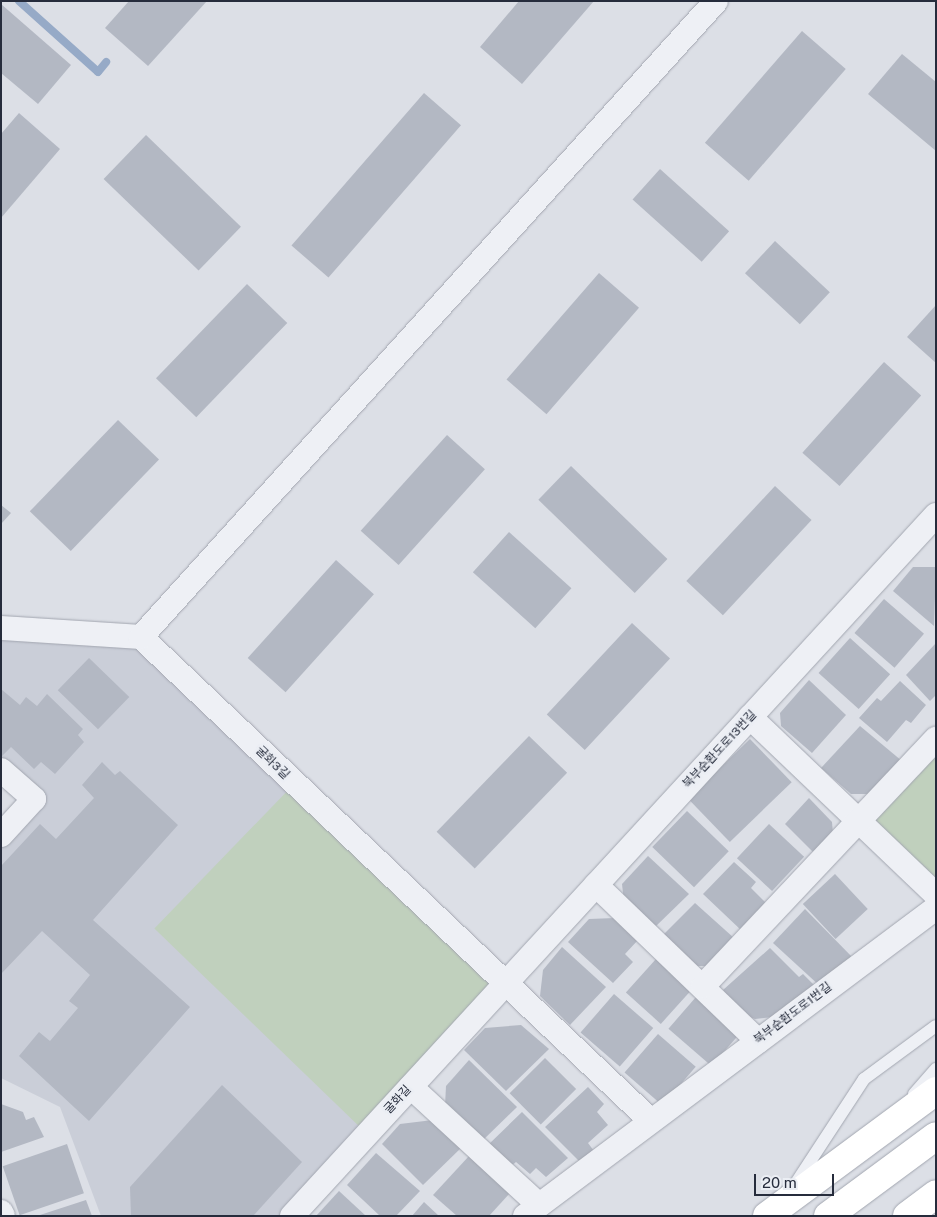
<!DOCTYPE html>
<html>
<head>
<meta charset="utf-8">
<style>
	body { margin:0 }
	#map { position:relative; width:937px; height:1217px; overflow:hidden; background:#dcdfe6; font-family:"Public Sans","Noto Sans KR",sans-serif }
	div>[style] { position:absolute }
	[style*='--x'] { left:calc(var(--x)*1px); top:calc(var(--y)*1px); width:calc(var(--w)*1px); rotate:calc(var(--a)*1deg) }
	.built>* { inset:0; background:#caced8 }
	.green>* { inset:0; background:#c0d0bd; transform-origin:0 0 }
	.stream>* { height:8px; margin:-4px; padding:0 4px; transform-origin:4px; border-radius:4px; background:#96aac7 }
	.building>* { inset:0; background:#b3b8c3; transform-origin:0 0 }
	.roads { filter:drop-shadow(0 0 1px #a2a6b0) drop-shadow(0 0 1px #a2a6b0) }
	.lane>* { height:12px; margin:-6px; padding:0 6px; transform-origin:6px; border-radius:6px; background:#eef0f5 }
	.street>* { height:24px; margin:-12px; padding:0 12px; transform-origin:12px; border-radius:12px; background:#eef0f5 }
	.highway>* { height:28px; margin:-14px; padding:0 14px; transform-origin:14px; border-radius:14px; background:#fff }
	span { translate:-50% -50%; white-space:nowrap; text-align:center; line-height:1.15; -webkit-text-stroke:5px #ebeef4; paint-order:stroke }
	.street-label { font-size:12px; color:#262c3c }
	.frame { position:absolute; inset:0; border:2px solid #262c3c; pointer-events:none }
	.scale { position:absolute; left:754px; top:1174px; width:80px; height:22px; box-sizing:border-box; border:2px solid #262c3c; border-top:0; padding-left:6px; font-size:15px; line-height:18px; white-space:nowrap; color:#262c3c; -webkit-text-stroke:4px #ebeef4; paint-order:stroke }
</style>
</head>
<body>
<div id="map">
	<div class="built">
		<i style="clip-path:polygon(1px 628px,141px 637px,505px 985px,292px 1216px,101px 1216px,60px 1107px,1px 1078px,1px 835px,34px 799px,1px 770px)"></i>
	</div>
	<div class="green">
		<i style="clip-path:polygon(936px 739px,936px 895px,858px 821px)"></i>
		<i style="left:294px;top:784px;width:291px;height:201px;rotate:44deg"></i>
	</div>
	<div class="stream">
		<i style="--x:19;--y:1;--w:106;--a:41.9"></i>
		<i style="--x:98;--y:72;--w:13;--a:-51"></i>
	</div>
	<div class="building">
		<i style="clip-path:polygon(129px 1px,207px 1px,148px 66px,105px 28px)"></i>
		<i style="clip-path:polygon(519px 1px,594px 1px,522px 84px,480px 47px)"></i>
		<i style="clip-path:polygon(1px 4px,71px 65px,38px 104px,1px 73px)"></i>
		<i style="left:802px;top:31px;width:58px;height:148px;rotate:41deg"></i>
		<i style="clip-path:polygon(902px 54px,936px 82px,936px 151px,868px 94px)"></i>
		<i style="left:424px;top:93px;width:49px;height:202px;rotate:41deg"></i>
		<i style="clip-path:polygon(19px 113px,60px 149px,1px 218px,1px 134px)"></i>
		<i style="left:146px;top:135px;width:132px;height:61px;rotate:44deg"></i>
		<i style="left:660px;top:169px;width:93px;height:41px;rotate:42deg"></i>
		<i style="left:775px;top:241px;width:75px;height:44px;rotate:43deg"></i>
		<i style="left:599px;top:273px;width:53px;height:141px;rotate:41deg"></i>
		<i style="left:247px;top:284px;width:56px;height:131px;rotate:44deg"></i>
		<i style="clip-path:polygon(936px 305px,936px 363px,907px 337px)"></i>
		<i style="left:884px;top:362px;width:50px;height:122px;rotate:42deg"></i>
		<i style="left:118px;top:420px;width:57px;height:127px;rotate:44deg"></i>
		<i style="left:447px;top:435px;width:51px;height:129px;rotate:42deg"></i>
		<i style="left:571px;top:466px;width:134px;height:47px;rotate:44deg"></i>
		<i style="left:775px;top:486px;width:50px;height:130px;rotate:43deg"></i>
		<i style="clip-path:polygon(1px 505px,11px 513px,1px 524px)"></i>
		<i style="left:509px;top:532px;width:84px;height:54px;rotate:42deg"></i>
		<i style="left:336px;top:560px;width:51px;height:132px;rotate:42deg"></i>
		<i style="clip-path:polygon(913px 567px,936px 567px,934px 626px,893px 591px)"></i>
		<i style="left:884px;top:599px;width:53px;height:45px;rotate:41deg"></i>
		<i style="left:632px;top:623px;width:52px;height:125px;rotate:43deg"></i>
		<i style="left:850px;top:638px;width:54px;height:47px;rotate:42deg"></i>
		<i style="clip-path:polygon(936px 643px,936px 695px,930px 701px,906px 675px)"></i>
		<i style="left:89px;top:658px;width:56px;height:45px;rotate:44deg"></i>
		<i style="clip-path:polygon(809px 680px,846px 715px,812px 753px,781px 726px,780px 713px)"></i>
		<i style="clip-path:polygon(900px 681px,926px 705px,911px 723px,906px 720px,887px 742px,859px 718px,877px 698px,881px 701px)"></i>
		<i style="clip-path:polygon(1px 689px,20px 705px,26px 697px,37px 706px,47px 694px,83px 729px,78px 735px,84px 742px,55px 774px,41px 762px,34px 769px,11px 747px,1px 757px)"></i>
		<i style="clip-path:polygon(860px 726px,902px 761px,871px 794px,851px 794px,821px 768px)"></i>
		<i style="left:529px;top:736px;width:53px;height:133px;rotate:44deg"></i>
		<i style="left:750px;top:739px;width:60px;height:86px;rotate:46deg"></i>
		<i style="clip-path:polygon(102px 762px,115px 775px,120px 771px,178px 825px,93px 920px,190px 1007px,89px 1121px,19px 1056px,39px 1032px,50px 1041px,78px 1008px,69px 1001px,90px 975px,42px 931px,1px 974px,1px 866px,40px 824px,56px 839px,94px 798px,82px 785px)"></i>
		<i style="clip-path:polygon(809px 798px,832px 822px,833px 834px,815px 854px,785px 824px)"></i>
		<i style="left:687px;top:811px;width:58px;height:50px;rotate:44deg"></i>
		<i style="left:769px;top:824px;width:48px;height:47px;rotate:43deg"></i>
		<i style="clip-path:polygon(648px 856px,689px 894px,653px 929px,624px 902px,622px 884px)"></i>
		<i style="clip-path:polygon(734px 862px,756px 882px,751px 888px,766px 903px,742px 931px,703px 894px)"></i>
		<i style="left:835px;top:874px;width:48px;height:44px;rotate:47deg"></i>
		<i style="clip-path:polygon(695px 903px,734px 938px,710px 966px,690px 966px,662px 936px)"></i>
		<i style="clip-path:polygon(805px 909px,856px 961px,821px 987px,773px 943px)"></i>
		<i style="clip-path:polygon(615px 918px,638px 940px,625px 954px,633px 962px,613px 983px,568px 942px,589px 919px)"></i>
		<i style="clip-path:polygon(562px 947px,606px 987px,570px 1025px,540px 996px,543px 970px)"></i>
		<i style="clip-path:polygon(770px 948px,799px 977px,803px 974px,818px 989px,780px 1016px,755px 1019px,739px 1013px,723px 990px)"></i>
		<i style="left:656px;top:959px;width:47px;height:45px;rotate:42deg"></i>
		<i style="left:614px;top:994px;width:52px;height:51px;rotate:41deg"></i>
		<i style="left:696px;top:997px;width:57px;height:42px;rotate:41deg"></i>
		<i style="clip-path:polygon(521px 1025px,549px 1049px,506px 1091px,464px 1050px,485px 1028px)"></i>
		<i style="left:658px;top:1034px;width:50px;height:51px;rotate:41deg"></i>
		<i style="left:545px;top:1058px;width:44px;height:50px;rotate:45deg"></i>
		<i style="clip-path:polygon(469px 1060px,517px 1107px,481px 1142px,445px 1106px,446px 1086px)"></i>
		<i style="clip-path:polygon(222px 1085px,302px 1162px,253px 1216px,131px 1216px,130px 1187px)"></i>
		<i style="clip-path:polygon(588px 1087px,604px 1104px,597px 1112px,608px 1125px,588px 1143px,594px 1151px,581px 1163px,545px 1127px)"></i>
		<i style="clip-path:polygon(1px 1104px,23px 1112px,26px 1120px,34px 1117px,44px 1137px,1px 1152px)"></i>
		<i style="clip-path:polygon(522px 1112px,568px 1158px,546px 1177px,536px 1168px,530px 1174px,516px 1162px,511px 1166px,487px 1146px)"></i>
		<i style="clip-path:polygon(433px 1120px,462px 1147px,423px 1185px,382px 1144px,400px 1124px)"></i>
		<i style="left:67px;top:1144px;width:52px;height:68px;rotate:71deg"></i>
		<i style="clip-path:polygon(376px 1153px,420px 1191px,396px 1216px,380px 1216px,347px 1185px)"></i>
		<i style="clip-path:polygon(469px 1156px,510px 1193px,489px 1216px,457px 1216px,433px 1195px)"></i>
		<i style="clip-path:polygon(339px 1191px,366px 1216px,316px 1216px)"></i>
		<i style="clip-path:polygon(86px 1200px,92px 1216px,40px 1216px,40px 1215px)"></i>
		<i style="clip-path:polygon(424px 1202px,439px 1216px,412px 1216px)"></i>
	</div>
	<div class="roads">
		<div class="lane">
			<i style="--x:914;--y:1094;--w:33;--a:-49"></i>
			<i style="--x:794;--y:1186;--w:128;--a:-56.8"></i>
			<i style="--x:864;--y:1079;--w:89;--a:-36.4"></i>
		</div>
		<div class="street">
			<i style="--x:1;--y:628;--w:140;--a:3.7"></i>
			<i style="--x:141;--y:637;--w:703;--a:43.5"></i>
			<i style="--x:141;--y:637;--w:857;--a:-47.88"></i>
			<i style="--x:750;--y:717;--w:257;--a:43.7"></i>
			<i style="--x:1;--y:770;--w:44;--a:41.3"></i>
			<i style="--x:34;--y:799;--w:49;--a:132.5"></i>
			<i style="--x:596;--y:885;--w:225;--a:43.9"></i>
			<i style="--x:703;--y:986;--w:340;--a:-46.7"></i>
			<i style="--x:411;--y:1087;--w:174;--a:42.7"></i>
			<i style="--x:1;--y:1212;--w:4;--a:63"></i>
			<i style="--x:292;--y:1216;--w:952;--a:-47.43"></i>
			<i style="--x:525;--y:1216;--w:514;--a:-36.85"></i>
		</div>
		<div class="highway">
			<i style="--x:767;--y:1216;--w:210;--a:-36.5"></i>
			<i style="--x:828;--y:1216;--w:134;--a:-36.5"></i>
			<i style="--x:907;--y:1216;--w:36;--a:-37"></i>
		</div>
	</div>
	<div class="street-label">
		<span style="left:720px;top:750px;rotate:-47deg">북부순환도로13번길</span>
		<span style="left:272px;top:763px;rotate:44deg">굴화3길</span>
		<span style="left:793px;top:1014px;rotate:-37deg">북부순환도로1번길</span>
		<span style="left:398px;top:1100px;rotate:-47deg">굴화길</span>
	</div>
	<div class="frame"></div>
	<div class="scale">20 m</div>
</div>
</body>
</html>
